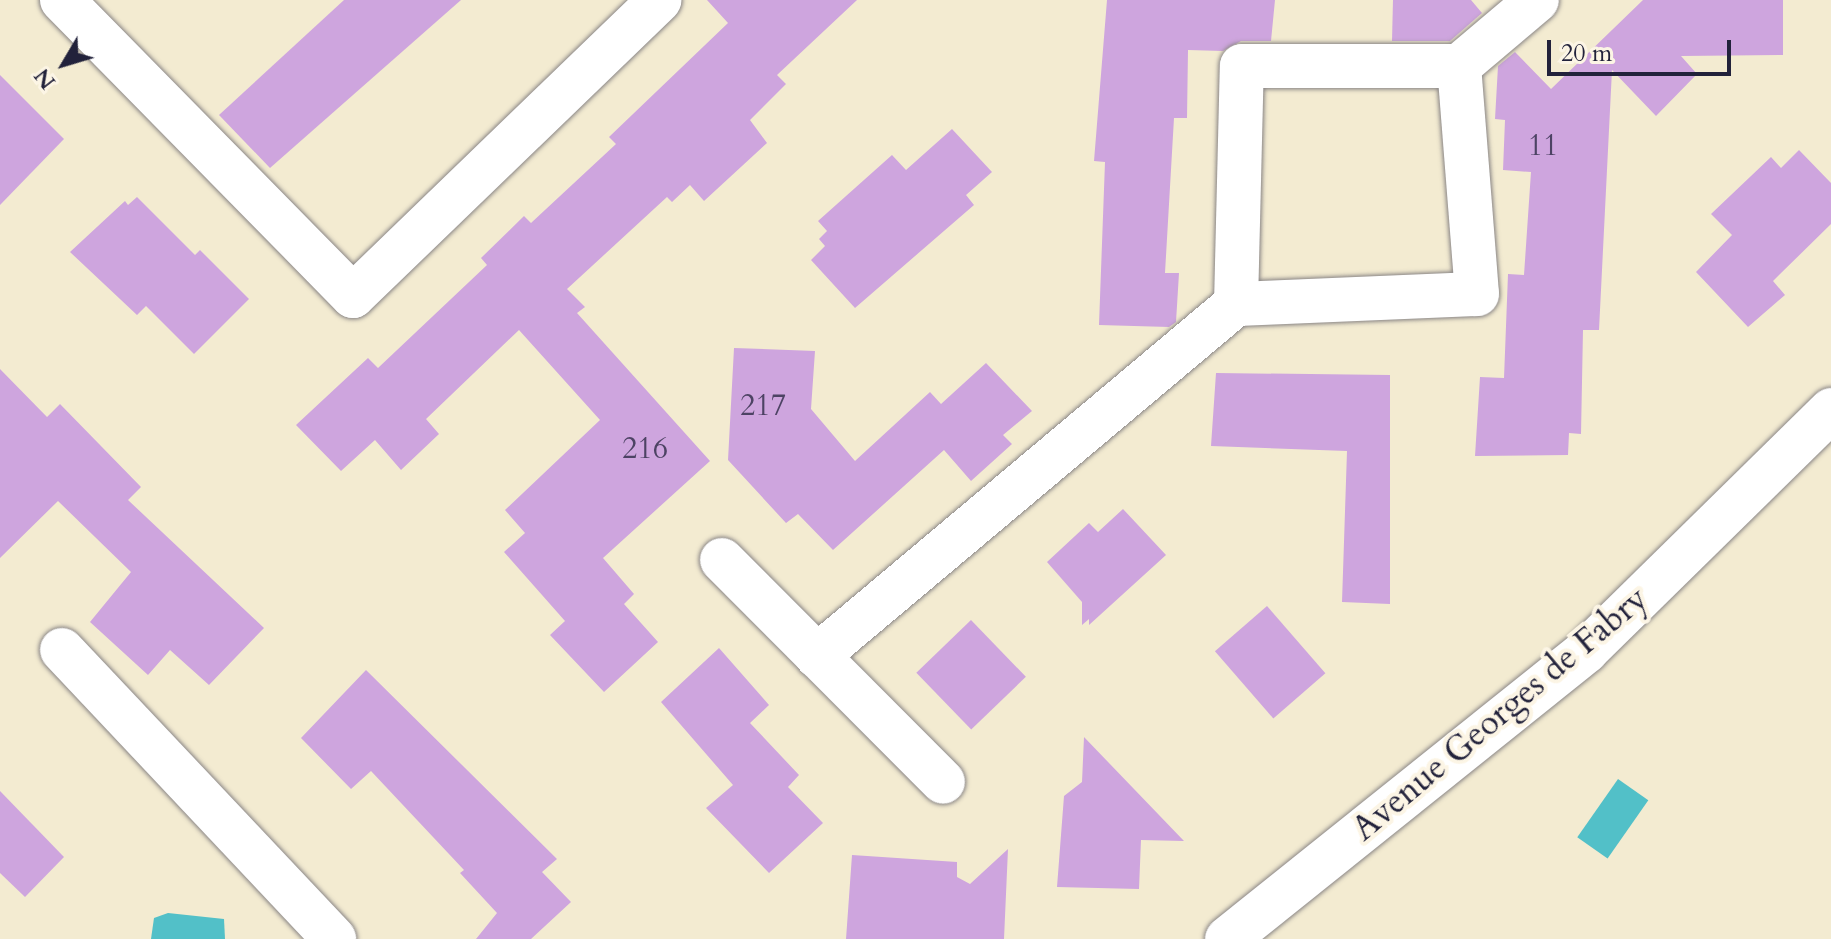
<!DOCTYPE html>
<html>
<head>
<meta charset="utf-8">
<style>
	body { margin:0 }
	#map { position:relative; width:1831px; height:939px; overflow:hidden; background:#f3ebd1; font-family:Cardo,serif }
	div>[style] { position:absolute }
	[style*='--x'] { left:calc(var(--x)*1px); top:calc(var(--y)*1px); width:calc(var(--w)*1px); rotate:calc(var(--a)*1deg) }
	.water>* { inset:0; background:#52c0c8; transform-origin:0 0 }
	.building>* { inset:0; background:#cea5de; transform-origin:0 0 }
	.roads { filter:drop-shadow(0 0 2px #8a8686) drop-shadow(0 0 2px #8a8686) }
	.minor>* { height:44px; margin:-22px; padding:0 22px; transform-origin:22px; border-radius:22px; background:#fff }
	span { translate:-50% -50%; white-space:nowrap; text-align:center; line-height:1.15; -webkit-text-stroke:8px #fcf5e5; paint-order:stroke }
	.number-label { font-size:30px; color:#4d4364 }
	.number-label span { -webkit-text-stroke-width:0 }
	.street-label { font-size:34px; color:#22223b }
	.north { position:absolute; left:24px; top:24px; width:80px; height:80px; -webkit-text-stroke:6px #fcf5e5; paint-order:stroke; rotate:232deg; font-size:22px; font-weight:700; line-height:32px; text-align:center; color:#22223b }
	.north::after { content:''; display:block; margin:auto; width:28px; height:36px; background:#22223b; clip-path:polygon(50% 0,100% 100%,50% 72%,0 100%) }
	.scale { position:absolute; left:1547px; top:40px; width:184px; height:36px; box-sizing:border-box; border:4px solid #22223b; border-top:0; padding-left:10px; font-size:24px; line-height:28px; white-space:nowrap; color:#22223b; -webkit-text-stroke:6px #fcf5e5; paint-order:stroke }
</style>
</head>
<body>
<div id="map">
	<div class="water">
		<i style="left:1618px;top:779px;width:37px;height:71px;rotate:35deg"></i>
		<i style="clip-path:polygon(168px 913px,224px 919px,225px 939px,151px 939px,154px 918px)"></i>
	</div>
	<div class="building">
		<i style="clip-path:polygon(344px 0,461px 0,270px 168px,219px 115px)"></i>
		<i style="clip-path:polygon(707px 0,857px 0,777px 75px,786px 84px,750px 120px,767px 143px,704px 201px,690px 185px,672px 202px,667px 197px,567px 289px,585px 307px,577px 313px,710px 461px,603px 558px,634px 594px,624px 604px,658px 642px,604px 692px,550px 635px,565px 621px,504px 552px,525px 533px,505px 510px,600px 420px,519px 330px,426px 419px,439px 434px,401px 470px,375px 440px,341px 471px,296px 425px,368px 358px,378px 368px,487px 265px,481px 258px,524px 216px,531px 223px,616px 144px,609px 137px,728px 23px)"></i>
		<i style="clip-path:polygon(1107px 0,1275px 0,1271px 41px,1241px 41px,1223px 51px,1188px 50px,1187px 118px,1174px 118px,1165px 273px,1179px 273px,1176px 322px,1169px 327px,1099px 325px,1105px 162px,1094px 161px)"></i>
		<i style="clip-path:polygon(1393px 0,1471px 0,1482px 13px,1450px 41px,1392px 41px)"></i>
		<i style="clip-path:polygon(1643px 0,1783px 0,1783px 55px,1681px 56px,1697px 74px,1656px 116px,1612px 70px,1599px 330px,1583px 330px,1581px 434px,1569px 433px,1568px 455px,1475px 456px,1480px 377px,1504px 378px,1508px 274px,1524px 275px,1531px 172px,1503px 170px,1505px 120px,1495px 119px,1498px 66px,1515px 52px,1551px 89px)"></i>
		<i style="clip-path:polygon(0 75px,64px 139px,0 205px)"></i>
		<i style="clip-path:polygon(952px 129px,992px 172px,966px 195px,974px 205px,855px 308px,811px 260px,825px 246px,819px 239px,827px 231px,818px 221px,892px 155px,906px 170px)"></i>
		<i style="clip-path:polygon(1799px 150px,1831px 183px,1831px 224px,1773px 281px,1785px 295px,1748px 327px,1696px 272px,1732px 235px,1711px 214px,1771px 157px,1781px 168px)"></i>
		<i style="clip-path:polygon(137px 197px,195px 255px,200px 250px,249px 299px,194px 354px,146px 306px,137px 315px,70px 252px,125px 201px,128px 205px)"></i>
		<i style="clip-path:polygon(734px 348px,815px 351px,811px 409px,855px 461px,930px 392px,941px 404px,986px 363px,1032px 411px,1003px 435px,1012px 444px,971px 481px,944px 450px,833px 550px,798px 514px,786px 523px,728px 460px)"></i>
		<i style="clip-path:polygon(0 369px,47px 417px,60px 404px,141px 487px,128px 500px,264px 628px,209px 685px,170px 650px,148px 675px,90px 622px,131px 572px,58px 501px,0 558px)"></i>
		<i style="clip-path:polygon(1216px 373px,1390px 375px,1390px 604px,1342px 602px,1347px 451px,1211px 446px)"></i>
		<i style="clip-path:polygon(1123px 509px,1166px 555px,1089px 625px,1089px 619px,1082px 625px,1082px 602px,1047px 562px,1089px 523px,1098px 532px)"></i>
		<i style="left:1267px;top:606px;width:89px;height:69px;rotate:49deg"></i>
		<i style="left:971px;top:620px;width:79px;height:76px;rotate:46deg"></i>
		<i style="clip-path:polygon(719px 648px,769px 705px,750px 723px,799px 775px,788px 787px,823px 823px,769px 873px,706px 808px,733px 785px,661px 702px)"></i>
		<i style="clip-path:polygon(366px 670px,557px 859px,542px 872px,571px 902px,531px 939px,476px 939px,497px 913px,460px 873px,464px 870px,371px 771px,351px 789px,301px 738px)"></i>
		<i style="clip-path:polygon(1084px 737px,1184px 841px,1141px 840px,1139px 889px,1057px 887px,1064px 796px,1082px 782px)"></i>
		<i style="clip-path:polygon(0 791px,64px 857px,25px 897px,0 873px)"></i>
		<i style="clip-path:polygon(1008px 849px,1004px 939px,846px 939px,852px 855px,957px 862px,957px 877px,970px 884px)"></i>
	</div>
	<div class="roads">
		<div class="minor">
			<i style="--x:62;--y:0;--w:415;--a:45.5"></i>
			<i style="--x:353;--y:296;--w:426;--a:-44"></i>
			<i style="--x:1236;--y:304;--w:238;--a:-88.6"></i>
			<i style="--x:1242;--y:66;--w:217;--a:0"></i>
			<i style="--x:1459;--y:66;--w:102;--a:-40.2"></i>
			<i style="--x:722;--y:560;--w:313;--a:45.1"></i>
			<i style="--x:62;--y:650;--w:397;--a:46.7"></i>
			<i style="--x:817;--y:656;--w:547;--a:-40.03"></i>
			<i style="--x:1236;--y:304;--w:241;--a:-2.4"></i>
			<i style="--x:1477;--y:294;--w:229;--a:-94.5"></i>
			<i style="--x:1227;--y:939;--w:460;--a:-38.7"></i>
			<i style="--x:1586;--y:651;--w:344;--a:-44.5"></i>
		</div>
	</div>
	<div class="number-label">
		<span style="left:1543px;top:146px">11</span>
		<span style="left:763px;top:406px">217</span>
		<span style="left:645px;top:449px">216</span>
	</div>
	<div class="street-label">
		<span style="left:1500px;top:714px;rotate:-40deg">Avenue Georges de Fabry</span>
	</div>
	<div class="north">N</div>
	<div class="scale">20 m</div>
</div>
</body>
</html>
